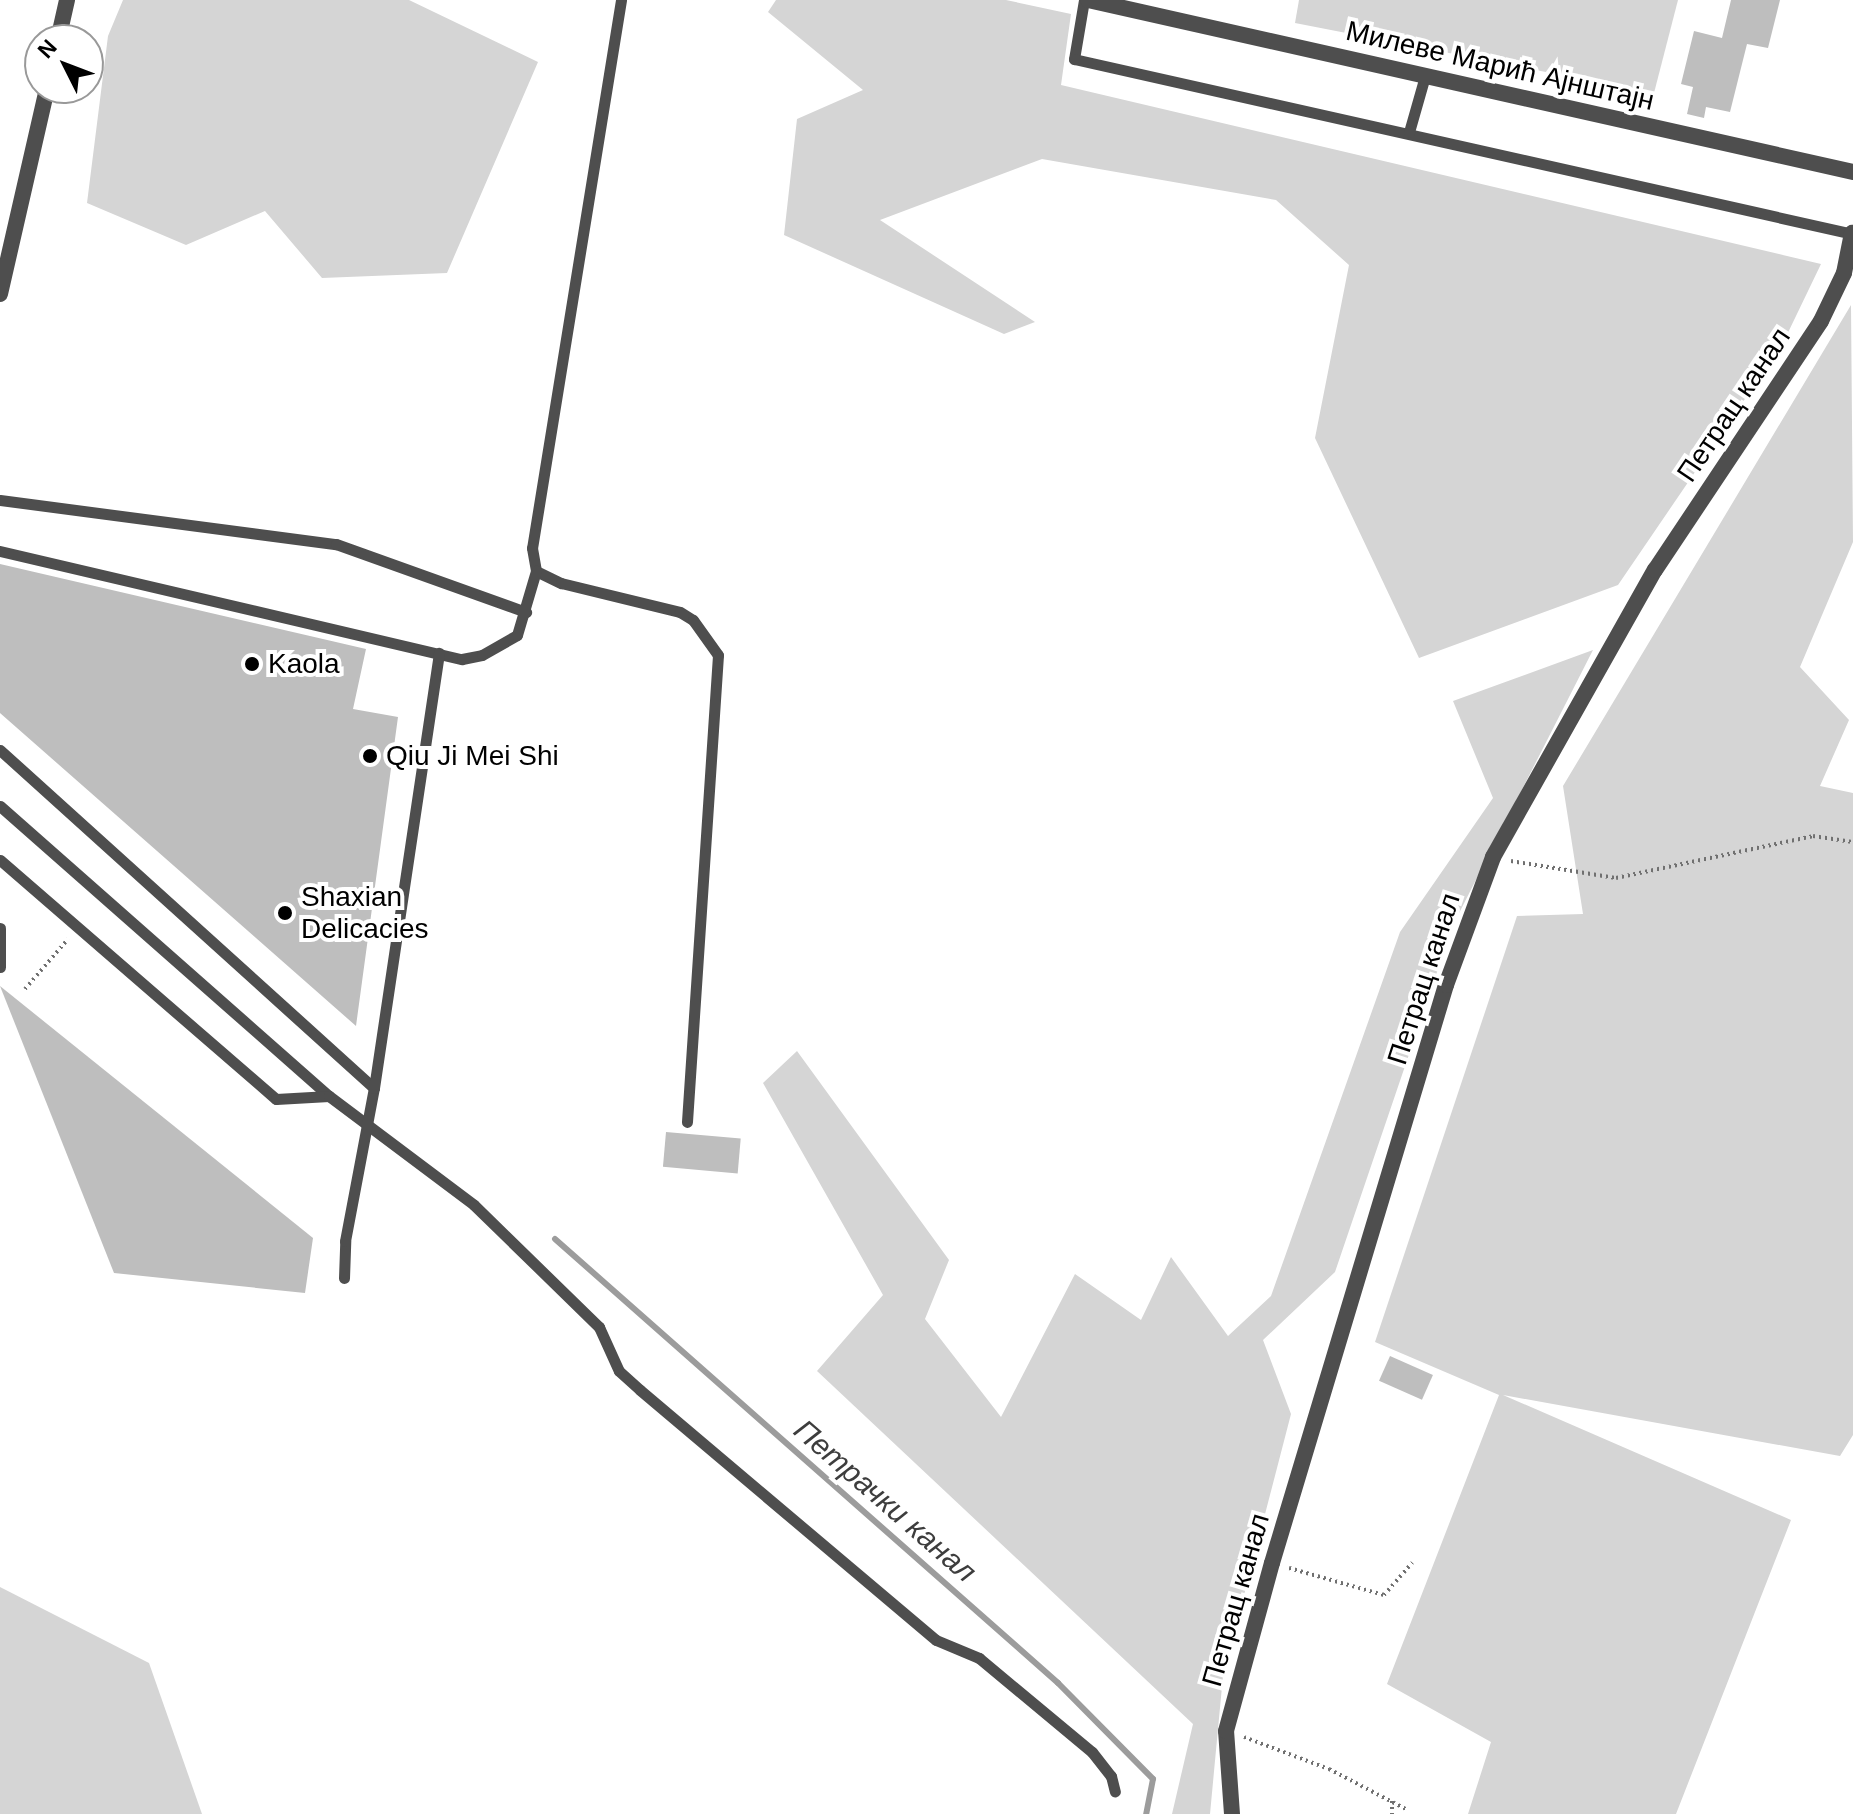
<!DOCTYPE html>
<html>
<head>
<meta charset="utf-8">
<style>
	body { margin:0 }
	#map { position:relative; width:1853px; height:1814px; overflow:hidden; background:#fff; font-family:Arial,sans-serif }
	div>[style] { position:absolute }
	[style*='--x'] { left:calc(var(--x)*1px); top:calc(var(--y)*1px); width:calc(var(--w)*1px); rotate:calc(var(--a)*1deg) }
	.green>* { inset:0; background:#d5d5d5 }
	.stream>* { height:6px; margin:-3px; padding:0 3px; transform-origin:3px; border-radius:3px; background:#9c9c9c }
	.building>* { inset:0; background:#bebebe; transform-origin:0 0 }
	.path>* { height:4px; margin-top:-2px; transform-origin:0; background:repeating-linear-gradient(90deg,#707070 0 2px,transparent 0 6px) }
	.service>* { height:11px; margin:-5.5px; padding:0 5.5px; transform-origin:5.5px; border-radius:5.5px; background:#4e4e4e }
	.minor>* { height:16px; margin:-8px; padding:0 8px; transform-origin:8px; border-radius:8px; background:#4e4e4e }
	.dots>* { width:22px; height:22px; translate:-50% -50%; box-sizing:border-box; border:4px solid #fff; border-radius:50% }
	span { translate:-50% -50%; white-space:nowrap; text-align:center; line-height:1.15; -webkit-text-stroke:8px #fff; paint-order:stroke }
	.street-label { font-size:28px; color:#000 }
	.poi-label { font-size:28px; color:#000 }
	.left { translate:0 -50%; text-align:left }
	.water-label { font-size:30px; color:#3d3d3d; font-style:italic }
	.north { position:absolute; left:24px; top:24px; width:80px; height:80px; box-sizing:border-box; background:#fff; border:2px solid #999; border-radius:50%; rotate:312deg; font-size:22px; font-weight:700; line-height:32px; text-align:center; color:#000 }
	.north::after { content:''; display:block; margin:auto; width:28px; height:36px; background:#000; clip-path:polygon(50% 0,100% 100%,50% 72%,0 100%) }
</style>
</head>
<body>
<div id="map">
	<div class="green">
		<i style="clip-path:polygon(123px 0,409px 0,538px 62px,447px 273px,322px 278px,265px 211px,186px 245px,87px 203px,108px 36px)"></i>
		<i style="clip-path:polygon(776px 0,1006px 0,1071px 14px,1061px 85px,1821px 264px,1783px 343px,1618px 585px,1419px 658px,1315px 438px,1349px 265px,1276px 200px,1042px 159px,880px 220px,1035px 322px,1004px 334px,784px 235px,797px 119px,863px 90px,768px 12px)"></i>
		<i style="clip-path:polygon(1299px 0,1678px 0,1654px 93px,1295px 23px)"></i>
		<i style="clip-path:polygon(1851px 305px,1853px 542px,1800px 667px,1849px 720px,1820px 786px,1853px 793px,1853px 1435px,1840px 1456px,1503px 1395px,1791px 1520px,1676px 1814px,1468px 1814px,1491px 1742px,1387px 1684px,1499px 1395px,1375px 1342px,1517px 916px,1583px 914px,1563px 786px)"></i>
		<i style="clip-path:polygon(1593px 650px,1453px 925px,1335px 1272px,1263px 1340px,1291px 1414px,1223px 1676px,1210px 1814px,1172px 1814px,1193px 1724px,817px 1371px,883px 1295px,763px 1083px,797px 1051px,949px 1260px,925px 1319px,1001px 1417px,1075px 1274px,1141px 1320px,1171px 1257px,1228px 1336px,1271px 1296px,1400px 932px,1493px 798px,1453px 701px)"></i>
		<i style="clip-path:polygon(0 1587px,149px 1663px,202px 1814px,0 1814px)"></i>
	</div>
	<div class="stream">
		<i style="--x:555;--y:1239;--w:671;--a:41.43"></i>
		<i style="--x:1058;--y:1683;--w:135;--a:45.3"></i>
		<i style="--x:1153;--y:1779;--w:36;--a:101"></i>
	</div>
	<div class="building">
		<i style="clip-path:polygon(1731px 0,1780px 0,1768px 48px,1747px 44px,1730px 112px,1706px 107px,1704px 118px,1687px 114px,1693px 87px,1681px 84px,1694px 31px,1722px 38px)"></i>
		<i style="clip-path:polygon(0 564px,366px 649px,353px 709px,398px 717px,356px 1026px,0 713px)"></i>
		<i style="clip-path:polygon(0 986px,313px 1238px,305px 1293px,114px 1273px)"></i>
		<i style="left:666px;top:1132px;width:75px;height:35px;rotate:5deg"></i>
		<i style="left:1390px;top:1356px;width:47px;height:27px;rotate:24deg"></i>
	</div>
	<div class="path">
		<i style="--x:1511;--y:861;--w:106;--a:9.2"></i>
		<i style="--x:1616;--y:878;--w:201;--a:-12"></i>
		<i style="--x:1813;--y:836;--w:40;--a:8.5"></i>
		<i style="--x:25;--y:989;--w:66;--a:-49.3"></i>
		<i style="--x:1289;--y:1568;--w:99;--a:15.9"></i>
		<i style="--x:1384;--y:1595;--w:43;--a:-48.8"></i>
		<i style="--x:1244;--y:1737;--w:91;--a:20.6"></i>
		<i style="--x:1329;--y:1769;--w:87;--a:27.5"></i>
		<i style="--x:1392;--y:1801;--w:13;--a:90"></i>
	</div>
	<div class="service">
		<i style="--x:621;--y:0;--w:555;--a:99.22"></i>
		<i style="--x:532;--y:548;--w:23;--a:80"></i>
		<i style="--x:536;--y:571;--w:28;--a:26"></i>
		<i style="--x:561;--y:583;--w:122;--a:13.7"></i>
		<i style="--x:680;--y:612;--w:15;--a:32"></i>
		<i style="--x:693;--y:620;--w:43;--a:54.5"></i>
		<i style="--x:718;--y:655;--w:468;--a:93.8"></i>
		<i style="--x:1084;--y:0;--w:60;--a:99.6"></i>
		<i style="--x:1074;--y:59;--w:798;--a:12.66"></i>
		<i style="--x:1409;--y:132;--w:58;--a:-74.1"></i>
		<i style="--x:0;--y:500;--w:339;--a:7.5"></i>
		<i style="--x:336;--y:544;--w:202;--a:19.7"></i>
		<i style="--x:0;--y:551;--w:474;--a:13.2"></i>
		<i style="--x:462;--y:659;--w:20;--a:-11"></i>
		<i style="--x:482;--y:655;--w:40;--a:-29.7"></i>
		<i style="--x:517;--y:635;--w:67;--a:-73.5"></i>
		<i style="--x:0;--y:750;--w:504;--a:42.11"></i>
		<i style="--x:0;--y:806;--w:439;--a:41.4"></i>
		<i style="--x:0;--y:860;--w:365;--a:40.9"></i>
		<i style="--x:276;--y:1099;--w:53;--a:-3.2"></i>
		<i style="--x:329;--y:1096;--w:181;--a:36.9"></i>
		<i style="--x:474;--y:1205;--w:175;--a:44.3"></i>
		<i style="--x:599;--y:1327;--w:48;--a:65.6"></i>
		<i style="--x:619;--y:1371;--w:28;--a:42"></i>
		<i style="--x:640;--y:1390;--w:387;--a:40.2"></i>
		<i style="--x:936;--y:1640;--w:47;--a:22.7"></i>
		<i style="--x:979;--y:1658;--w:147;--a:39.8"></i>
		<i style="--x:1092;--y:1752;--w:31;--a:52"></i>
		<i style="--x:1111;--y:1776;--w:16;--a:76"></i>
		<i style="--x:0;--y:928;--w:39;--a:90"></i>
		<i style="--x:344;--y:1278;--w:37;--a:-88"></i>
		<i style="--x:345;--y:1241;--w:156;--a:-79.3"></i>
		<i style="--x:374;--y:1088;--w:440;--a:-81.5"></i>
	</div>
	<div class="minor">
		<i style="--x:1088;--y:0;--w:784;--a:12.67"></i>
		<i style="--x:58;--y:40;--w:41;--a:-77.3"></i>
		<i style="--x:0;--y:294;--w:211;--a:-77.1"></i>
		<i style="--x:1232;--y:1814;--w:83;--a:-94.1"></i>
		<i style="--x:1226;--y:1731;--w:174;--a:-74.7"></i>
		<i style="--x:1272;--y:1563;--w:604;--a:-73.25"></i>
		<i style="--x:1446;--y:985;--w:136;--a:-69.8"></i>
		<i style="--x:1493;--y:857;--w:330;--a:-60.6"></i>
		<i style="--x:1655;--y:570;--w:299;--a:-56.3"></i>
		<i style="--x:1821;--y:321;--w:53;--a:-64.4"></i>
		<i style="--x:1844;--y:273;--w:41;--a:-78.7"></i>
	</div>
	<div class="dots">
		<i style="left:252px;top:664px;background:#000"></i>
		<i style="left:370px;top:756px;background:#000"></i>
		<i style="left:285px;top:913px;background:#000"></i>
	</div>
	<div class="street-label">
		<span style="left:1500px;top:66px;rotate:13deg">Милеве Марић Ајнштајн</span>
		<span style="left:1734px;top:405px;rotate:-56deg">Петрац канал</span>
		<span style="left:1424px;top:979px;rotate:-72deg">Петрац канал</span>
		<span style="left:1236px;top:1600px;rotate:-74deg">Петрац канал</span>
	</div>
	<div class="poi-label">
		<span class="left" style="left:268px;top:664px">Kaola</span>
		<span class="left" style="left:386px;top:756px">Qiu Ji Mei Shi</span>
		<span class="left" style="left:301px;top:913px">Shaxian<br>Delicacies</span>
	</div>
	<div class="water-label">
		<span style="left:885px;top:1501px;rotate:41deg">Петрачки канал</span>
	</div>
	<div class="north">N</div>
</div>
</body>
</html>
